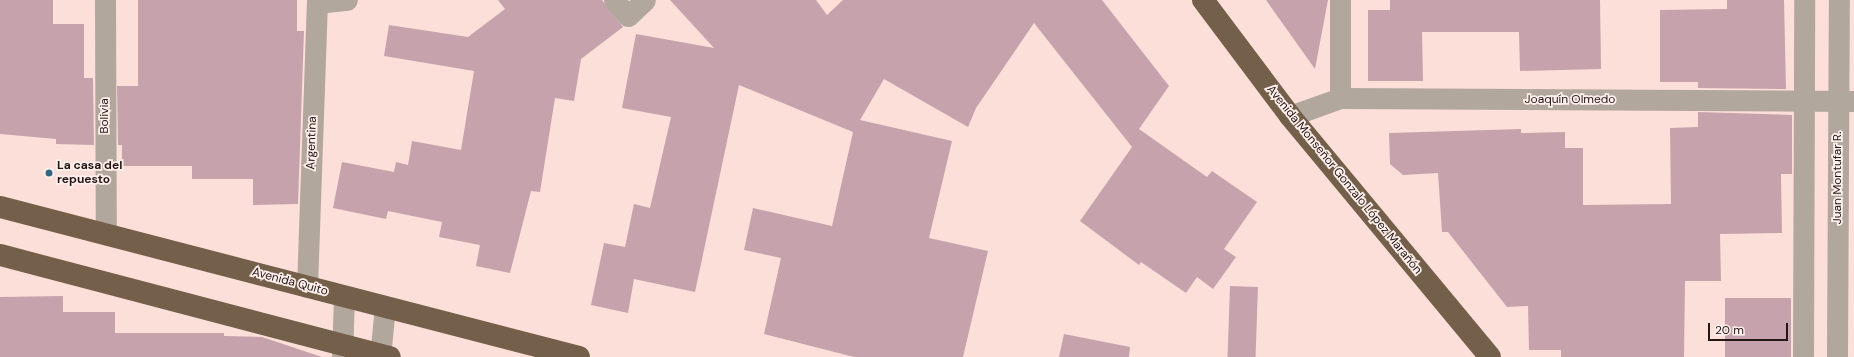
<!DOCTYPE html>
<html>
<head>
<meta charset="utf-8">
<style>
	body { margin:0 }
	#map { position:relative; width:1854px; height:357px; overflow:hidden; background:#fcdfd8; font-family:"DM Sans",sans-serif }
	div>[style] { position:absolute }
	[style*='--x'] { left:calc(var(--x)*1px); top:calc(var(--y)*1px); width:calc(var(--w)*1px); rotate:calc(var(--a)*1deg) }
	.building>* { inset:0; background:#c6a3ac; transform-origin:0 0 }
	.street>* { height:21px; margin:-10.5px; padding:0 10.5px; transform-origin:10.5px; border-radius:10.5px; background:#b1a79d }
	.highway>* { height:22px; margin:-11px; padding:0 11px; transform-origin:11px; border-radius:11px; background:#745f4a }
	.dots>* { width:11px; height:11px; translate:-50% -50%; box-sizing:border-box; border:2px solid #fef0ec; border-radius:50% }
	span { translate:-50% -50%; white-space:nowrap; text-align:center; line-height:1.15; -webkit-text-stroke:3.5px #fef0ec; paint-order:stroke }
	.street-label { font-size:12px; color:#231613 }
	.poi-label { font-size:12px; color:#231613; font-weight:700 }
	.left { translate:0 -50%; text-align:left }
	.scale { position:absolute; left:1708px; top:323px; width:80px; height:18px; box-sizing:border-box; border:2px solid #231613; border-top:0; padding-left:5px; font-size:12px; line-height:14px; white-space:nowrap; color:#231613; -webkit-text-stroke:3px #fef0ec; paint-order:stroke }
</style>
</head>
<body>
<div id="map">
	<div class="building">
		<i style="clip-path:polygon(0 0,53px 0,53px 24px,84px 24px,84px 78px,93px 78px,94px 145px,56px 144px,56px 139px,0 134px)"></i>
		<i style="clip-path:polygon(138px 0,297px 0,297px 31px,304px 31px,298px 204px,253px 205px,253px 179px,192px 179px,192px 166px,122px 166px,122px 145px,118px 145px,117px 86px,138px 86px)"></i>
		<i style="clip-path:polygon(498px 0,602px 0,623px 27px,581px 59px,574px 101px,555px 98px,540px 192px,531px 191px,510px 273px,476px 266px,480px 245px,439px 237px,442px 222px,388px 211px,386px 219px,333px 208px,342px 162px,394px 172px,396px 162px,408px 165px,412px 141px,461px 150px,474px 71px,384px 56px,389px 25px,468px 37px,505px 9px)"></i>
		<i style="clip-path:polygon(670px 0,816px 0,827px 15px,843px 0,1102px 0,1169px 86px,1139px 129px,1207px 177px,1212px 171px,1257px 202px,1224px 249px,1236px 257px,1213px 289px,1197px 277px,1186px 293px,1141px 262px,1139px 265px,1080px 221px,1132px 147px,1034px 23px,976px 108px,968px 127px,884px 79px,860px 120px,952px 141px,929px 238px,988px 251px,963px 357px,854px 357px,764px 334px,781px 258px,744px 250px,753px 208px,832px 226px,853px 132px,739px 85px,695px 292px,634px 279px,628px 313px,591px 305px,604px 243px,625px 247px,634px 204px,650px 208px,671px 117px,622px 108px,636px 34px,714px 48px)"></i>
		<i style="clip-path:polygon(1266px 0,1328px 0,1315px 69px)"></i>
		<i style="clip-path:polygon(1390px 0,1600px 0,1601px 69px,1520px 71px,1519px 32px,1422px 32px,1423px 81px,1368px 81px,1368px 10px,1390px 10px)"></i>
		<i style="clip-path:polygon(1727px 0,1784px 0,1786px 89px,1698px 88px,1698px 82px,1660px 82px,1660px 10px,1727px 9px)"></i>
		<i style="clip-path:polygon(1698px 112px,1792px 115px,1792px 174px,1781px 174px,1782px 233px,1720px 234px,1721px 281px,1685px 281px,1684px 357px,1561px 357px,1561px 350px,1529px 350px,1528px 306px,1507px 307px,1448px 232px,1442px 232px,1438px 173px,1403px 175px,1390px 164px,1389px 133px,1521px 129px,1521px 133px,1565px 132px,1565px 148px,1583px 148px,1583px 205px,1671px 204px,1670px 128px,1698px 127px)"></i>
		<i style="left:1230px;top:286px;width:28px;height:71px;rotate:2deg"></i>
		<i style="clip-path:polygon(63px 296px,63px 312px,115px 312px,115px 333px,224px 333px,224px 336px,262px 337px,322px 357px,0 357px,0 297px)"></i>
		<i style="left:1725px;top:298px;width:66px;height:59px"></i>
		<i style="clip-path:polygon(1064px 334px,1130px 347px,1129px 357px,1059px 357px)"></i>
	</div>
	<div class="street">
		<i style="--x:105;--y:0;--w:233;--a:89.8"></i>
		<i style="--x:614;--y:0;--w:21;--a:49"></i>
		<i style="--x:628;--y:16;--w:23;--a:-43"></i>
		<i style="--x:317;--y:3;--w:30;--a:-6"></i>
		<i style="--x:1340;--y:98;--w:98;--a:-90"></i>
		<i style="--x:1290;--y:116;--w:53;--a:-19.8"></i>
		<i style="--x:1340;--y:98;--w:514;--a:0.33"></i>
		<i style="--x:307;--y:287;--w:287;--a:-88"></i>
		<i style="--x:342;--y:357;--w:61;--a:-88.1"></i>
		<i style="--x:380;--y:357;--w:51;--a:-84.4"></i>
		<i style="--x:1803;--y:357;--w:357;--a:-89.8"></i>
		<i style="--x:1837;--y:357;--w:357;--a:-89.7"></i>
	</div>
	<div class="highway">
		<i style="--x:1203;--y:0;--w:145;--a:53.1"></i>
		<i style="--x:1290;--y:116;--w:313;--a:50.3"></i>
		<i style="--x:0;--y:207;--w:598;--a:14.52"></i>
		<i style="--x:0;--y:255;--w:403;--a:14.7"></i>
	</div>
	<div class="dots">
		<i style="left:49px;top:173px;background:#336884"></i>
	</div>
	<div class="street-label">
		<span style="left:1570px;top:100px">Joaquín Olmedo</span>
		<span style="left:105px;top:116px;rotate:-90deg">Bolivia</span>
		<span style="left:312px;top:143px;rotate:-88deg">Argentina</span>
		<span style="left:1838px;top:178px;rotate:-90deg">Juan Montufar R.</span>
		<span style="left:1344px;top:180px;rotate:51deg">Avenida Monseñor Gonzalo López Marañón</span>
		<span style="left:290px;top:282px;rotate:15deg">Avenida Quito</span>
	</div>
	<div class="poi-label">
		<span class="left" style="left:57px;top:173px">La casa del<br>repuesto</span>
	</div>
	<div class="scale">20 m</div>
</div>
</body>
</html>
